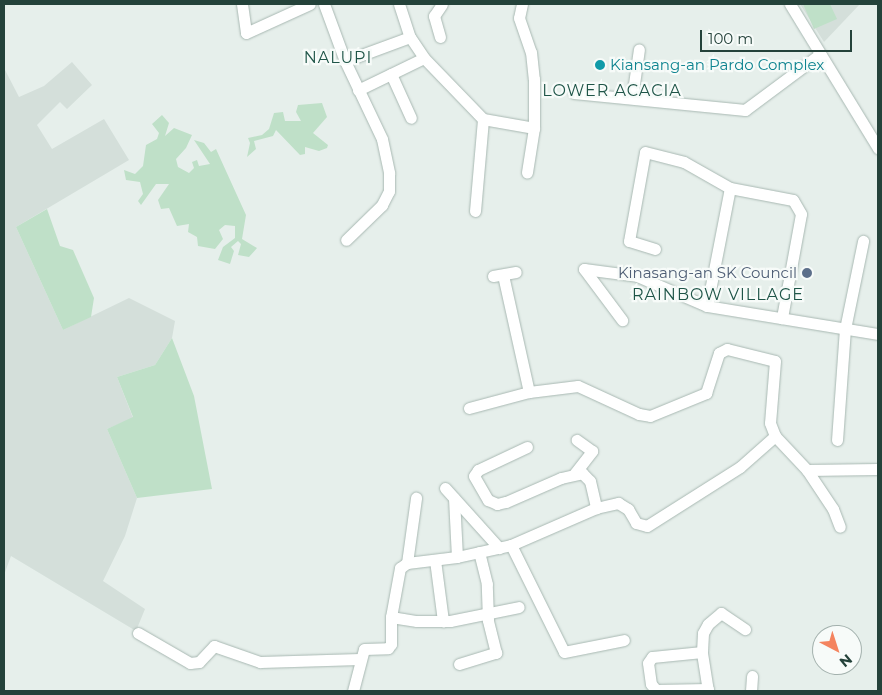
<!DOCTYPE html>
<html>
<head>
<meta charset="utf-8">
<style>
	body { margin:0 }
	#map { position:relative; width:882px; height:695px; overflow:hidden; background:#e6efeb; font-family:Montserrat,sans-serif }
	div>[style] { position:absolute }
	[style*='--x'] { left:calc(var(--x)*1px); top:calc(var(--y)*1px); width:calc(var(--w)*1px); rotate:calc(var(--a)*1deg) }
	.built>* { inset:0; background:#d4dfda }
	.green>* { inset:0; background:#bfe0c8 }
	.roads { filter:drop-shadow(0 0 1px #a8b8b2) drop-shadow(0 0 1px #a8b8b2) }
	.minor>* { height:11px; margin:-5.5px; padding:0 5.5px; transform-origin:5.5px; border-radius:5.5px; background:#fff }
	.dots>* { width:14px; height:14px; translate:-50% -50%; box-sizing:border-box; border:2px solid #f7fbf9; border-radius:50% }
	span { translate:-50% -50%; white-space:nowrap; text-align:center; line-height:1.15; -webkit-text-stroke:4.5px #f7fbf9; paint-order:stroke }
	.culture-label { font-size:15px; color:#0d838f }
	.left { translate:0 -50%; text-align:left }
	.service-label { font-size:15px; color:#4e5e75 }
	.right { translate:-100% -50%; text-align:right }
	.neighbourhood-label { font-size:16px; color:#1f5548; letter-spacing:1px }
	.frame { position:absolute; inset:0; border:5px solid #24423a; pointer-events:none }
	.north { position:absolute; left:812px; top:625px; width:50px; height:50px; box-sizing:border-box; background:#f7fbf9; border:1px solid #a3b1ad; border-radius:50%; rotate:140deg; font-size:14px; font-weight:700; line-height:20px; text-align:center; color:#24423a }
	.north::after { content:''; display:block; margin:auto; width:18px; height:22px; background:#f4845f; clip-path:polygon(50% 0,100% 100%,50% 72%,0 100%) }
	.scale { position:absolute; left:700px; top:30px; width:152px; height:22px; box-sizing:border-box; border:2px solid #24423a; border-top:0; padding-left:6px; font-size:15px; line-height:18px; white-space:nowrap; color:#24423a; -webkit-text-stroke:4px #f7fbf9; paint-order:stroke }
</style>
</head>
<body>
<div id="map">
	<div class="built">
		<i style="clip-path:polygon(800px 4px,860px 4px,824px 42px)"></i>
		<i style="clip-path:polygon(72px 62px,92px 85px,67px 109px,60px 102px,37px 125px,52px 149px,104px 119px,129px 160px,16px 227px,63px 330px,129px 298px,175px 321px,172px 338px,155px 365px,117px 377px,133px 418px,107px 429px,137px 498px,125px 536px,103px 581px,145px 609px,136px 631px,11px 556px,4px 575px,4px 68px,19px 97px,44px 86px)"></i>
	</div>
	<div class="green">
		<i style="clip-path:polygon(803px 4px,830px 4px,837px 19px,814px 29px)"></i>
		<i style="clip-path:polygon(322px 103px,327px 117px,313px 133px,328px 145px,327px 148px,319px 151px,305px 147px,305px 154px,300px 155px,276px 130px,273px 136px,254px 141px,256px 149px,247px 157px,250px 143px,248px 138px,262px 135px,269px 129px,274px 113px,283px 112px,285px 121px,301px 121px,296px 112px,298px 105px)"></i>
		<i style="clip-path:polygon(162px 115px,169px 123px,165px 136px,174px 128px,192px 135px,186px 148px,176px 159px,178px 167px,189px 173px,194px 168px,192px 162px,197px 160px,199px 166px,210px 164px,194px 140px,204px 143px,211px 152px,216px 149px,246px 215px,242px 239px,257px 248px,249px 257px,238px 255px,241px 244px,238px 241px,231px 247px,234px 251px,230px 264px,218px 260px,223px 247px,235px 238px,235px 226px,225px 225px,219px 230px,223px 239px,215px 249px,198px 246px,197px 237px,188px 232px,189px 224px,177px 226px,169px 208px,161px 209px,158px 200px,169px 184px,156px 184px,141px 205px,138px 201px,143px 194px,140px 182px,126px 180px,124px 170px,135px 174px,143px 166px,146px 145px,157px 139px,159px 133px,152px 124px)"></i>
		<i style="clip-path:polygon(47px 209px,60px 246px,73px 250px,94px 298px,91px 317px,63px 330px,16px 227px)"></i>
		<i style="clip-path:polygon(172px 338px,194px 396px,212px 489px,137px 498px,107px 429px,133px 417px,117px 377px,155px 365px)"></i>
	</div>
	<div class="roads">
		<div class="minor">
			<i style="--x:242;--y:4;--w:29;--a:82"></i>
			<i style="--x:246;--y:33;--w:70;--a:-24.4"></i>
			<i style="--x:324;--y:4;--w:61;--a:69.8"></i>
			<i style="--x:345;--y:61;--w:86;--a:64.6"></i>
			<i style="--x:382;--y:139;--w:35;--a:78"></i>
			<i style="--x:389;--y:173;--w:18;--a:90"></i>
			<i style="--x:389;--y:191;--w:16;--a:117"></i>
			<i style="--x:382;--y:205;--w:50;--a:135.8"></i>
			<i style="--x:399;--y:4;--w:35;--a:72"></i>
			<i style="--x:410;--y:37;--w:25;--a:56"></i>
			<i style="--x:424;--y:58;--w:85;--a:46"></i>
			<i style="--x:483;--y:119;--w:52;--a:10"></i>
			<i style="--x:522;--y:4;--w:14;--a:102"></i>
			<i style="--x:519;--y:18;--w:36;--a:71"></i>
			<i style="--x:531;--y:52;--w:27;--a:84"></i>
			<i style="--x:534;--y:79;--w:49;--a:90"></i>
			<i style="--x:534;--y:128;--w:45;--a:99"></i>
			<i style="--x:790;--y:4;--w:169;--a:58.6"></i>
			<i style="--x:440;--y:37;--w:22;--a:-106"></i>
			<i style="--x:434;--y:16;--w:14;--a:-56"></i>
			<i style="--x:345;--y:61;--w:69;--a:-20.3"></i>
			<i style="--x:391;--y:74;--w:48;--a:65.6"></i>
			<i style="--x:358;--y:90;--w:73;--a:-25.9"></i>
			<i style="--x:574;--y:93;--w:172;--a:5.7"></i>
			<i style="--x:745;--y:110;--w:94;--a:-36.7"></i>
			<i style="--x:632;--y:98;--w:49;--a:-81.9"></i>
			<i style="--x:475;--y:211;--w:92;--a:-85"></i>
			<i style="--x:655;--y:249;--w:27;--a:-163"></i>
			<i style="--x:629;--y:241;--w:90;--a:-79.8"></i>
			<i style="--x:645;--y:152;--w:40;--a:14.4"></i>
			<i style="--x:684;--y:162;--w:53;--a:29.5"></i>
			<i style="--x:730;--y:188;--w:64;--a:10.8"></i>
			<i style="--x:793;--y:200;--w:16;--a:60"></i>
			<i style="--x:801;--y:214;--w:106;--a:100.4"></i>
			<i style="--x:584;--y:269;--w:53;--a:7.5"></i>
			<i style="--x:637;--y:276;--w:76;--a:23.2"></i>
			<i style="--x:707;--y:306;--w:173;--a:9.3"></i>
			<i style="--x:584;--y:269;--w:64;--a:53.3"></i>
			<i style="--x:503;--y:275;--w:120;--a:77.5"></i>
			<i style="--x:493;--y:276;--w:23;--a:-10"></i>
			<i style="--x:707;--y:306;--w:120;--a:-79"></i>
			<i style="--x:469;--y:408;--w:62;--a:-14.9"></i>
			<i style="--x:529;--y:392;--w:49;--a:-7"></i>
			<i style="--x:578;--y:386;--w:67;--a:24.7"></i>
			<i style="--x:639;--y:414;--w:11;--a:10"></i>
			<i style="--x:650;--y:416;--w:61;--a:-22.3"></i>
			<i style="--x:706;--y:393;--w:42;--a:-72"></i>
			<i style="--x:719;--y:353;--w:9;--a:-27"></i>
			<i style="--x:727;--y:349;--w:49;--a:14"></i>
			<i style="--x:775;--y:361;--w:62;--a:94.6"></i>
			<i style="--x:770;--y:423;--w:14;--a:69"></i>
			<i style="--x:775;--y:436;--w:47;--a:46.7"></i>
			<i style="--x:807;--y:470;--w:71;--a:-0.8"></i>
			<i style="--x:837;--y:440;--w:111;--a:-85.9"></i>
			<i style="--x:845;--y:329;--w:90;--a:-78.4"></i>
			<i style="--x:527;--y:447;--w:54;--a:154.9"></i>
			<i style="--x:478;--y:470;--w:7;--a:124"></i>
			<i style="--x:474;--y:476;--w:28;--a:60"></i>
			<i style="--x:488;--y:500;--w:10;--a:24"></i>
			<i style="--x:497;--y:504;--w:9;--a:-13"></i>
			<i style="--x:506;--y:502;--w:60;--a:-23.6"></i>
			<i style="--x:561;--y:478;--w:22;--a:-13"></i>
			<i style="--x:582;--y:473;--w:11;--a:45"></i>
			<i style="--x:590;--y:481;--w:28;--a:77"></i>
			<i style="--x:807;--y:470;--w:47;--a:56.3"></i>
			<i style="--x:833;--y:509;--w:19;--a:69"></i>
			<i style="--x:575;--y:473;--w:28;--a:-52"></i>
			<i style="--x:592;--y:451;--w:19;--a:-144"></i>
			<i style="--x:445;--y:488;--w:81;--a:48"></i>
			<i style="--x:454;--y:498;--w:59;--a:87.1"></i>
			<i style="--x:511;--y:545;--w:119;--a:63.6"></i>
			<i style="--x:564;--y:652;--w:61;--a:-11.3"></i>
			<i style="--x:435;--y:560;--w:62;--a:82.5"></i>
			<i style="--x:407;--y:563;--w:66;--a:-82.1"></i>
			<i style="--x:391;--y:617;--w:26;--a:9"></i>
			<i style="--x:417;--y:621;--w:33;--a:0"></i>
			<i style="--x:450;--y:621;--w:70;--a:-11.5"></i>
			<i style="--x:138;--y:633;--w:60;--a:30"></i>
			<i style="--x:190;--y:663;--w:9;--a:-6"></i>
			<i style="--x:199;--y:662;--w:22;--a:-47"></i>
			<i style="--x:214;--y:646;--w:49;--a:19.2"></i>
			<i style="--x:260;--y:662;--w:100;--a:-1.7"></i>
			<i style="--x:702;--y:652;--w:50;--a:174.3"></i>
			<i style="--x:652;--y:657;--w:7;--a:124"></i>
			<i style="--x:648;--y:663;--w:21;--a:82"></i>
			<i style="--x:651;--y:684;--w:8;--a:50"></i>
			<i style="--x:656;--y:690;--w:52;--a:-1.1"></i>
			<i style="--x:459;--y:664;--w:39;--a:-17"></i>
			<i style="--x:496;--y:653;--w:34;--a:-104"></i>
			<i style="--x:488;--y:620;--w:36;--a:-92"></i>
			<i style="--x:487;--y:584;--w:33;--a:-104"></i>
			<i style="--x:353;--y:691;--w:43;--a:-75.3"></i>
			<i style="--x:364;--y:649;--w:24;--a:-2"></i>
			<i style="--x:388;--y:648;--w:5;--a:-53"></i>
			<i style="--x:391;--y:644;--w:27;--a:-90"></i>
			<i style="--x:391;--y:617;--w:50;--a:-79.6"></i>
			<i style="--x:400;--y:568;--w:9;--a:-36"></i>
			<i style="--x:407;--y:563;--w:50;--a:-6.8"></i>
			<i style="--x:457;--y:557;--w:55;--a:-12.5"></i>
			<i style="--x:511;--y:545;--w:93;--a:-23.5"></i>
			<i style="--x:596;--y:508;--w:23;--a:-13"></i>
			<i style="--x:618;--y:503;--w:12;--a:31"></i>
			<i style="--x:628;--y:509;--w:16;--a:60"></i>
			<i style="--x:636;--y:523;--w:11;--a:15"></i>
			<i style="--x:647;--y:526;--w:110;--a:-32.4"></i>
			<i style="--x:740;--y:467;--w:47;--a:-41.5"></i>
			<i style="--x:708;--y:691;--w:39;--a:-99"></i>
			<i style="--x:702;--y:652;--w:19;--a:-87"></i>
			<i style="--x:703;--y:633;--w:10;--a:-61"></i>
			<i style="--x:708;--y:624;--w:17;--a:-40"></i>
			<i style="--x:721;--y:613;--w:29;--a:34"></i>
			<i style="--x:751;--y:691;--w:15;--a:-86"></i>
		</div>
	</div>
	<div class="dots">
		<i style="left:600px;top:65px;background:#0f9aa8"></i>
		<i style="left:807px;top:273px;background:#5c6f8a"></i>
	</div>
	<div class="culture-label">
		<span class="left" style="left:610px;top:65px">Kiansang-an Pardo Complex</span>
	</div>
	<div class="service-label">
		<span class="right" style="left:797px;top:273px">Kinasang-an SK Council</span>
	</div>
	<div class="neighbourhood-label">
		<span style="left:338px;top:58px">NALUPI</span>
		<span style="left:612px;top:91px">LOWER ACACIA</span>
		<span style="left:718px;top:295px">RAINBOW VILLAGE</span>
	</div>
	<div class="frame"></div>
	<div class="north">N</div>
	<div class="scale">100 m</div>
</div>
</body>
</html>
